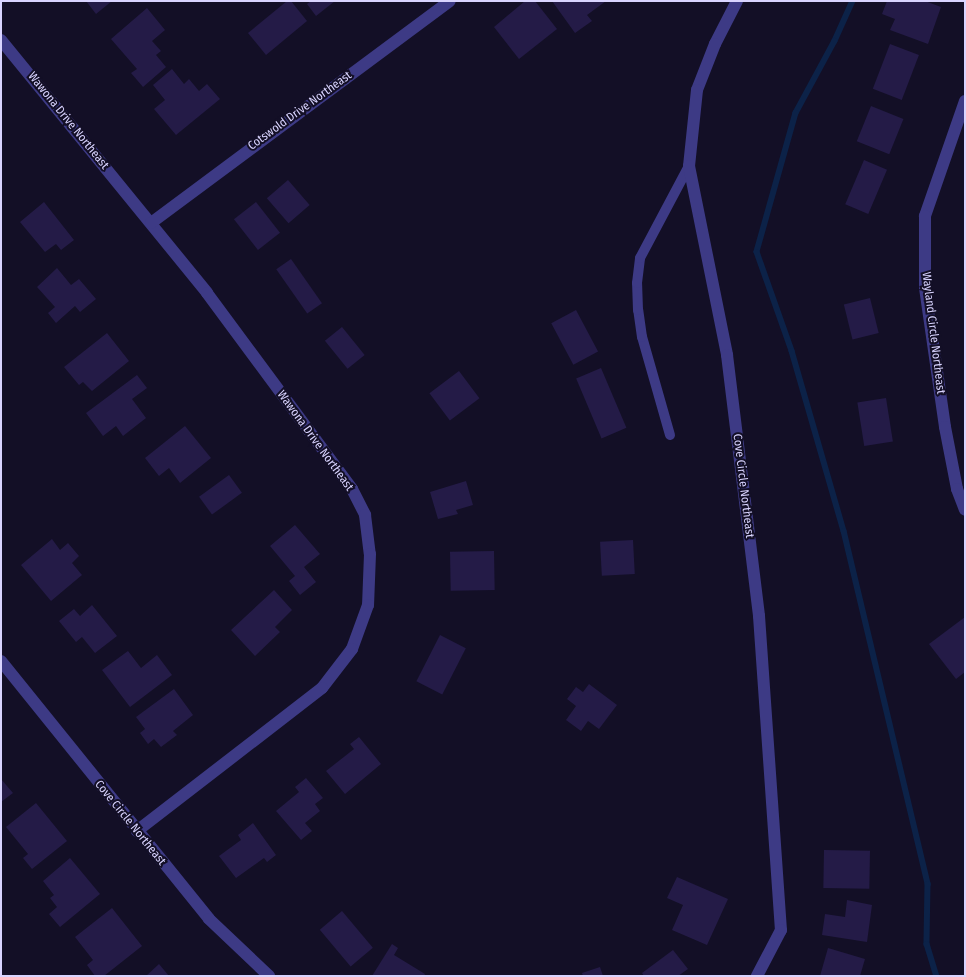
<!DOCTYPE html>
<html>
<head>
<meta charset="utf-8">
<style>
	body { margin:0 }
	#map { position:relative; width:966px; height:977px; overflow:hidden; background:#130f26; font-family:"Fira Sans Condensed",sans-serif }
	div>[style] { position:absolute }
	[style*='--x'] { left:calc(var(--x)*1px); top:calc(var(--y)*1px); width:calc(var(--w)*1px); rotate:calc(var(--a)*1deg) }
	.stream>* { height:5.5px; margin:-2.75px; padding:0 2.75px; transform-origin:2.75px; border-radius:2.75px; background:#0c2248 }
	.building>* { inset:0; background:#241b47; transform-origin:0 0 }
	.lane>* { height:10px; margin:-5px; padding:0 5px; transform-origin:5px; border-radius:5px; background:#3d3a85 }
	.street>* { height:12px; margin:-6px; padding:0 6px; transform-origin:6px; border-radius:6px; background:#3d3a85 }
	span { translate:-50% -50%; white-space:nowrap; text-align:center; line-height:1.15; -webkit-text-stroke:4px #130f26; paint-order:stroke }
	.street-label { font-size:12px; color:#d9d4ff }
	.frame { position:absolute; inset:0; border:2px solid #d9d4ff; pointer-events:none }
</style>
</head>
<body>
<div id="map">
	<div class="stream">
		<i style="--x:853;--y:1;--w:44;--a:114.2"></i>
		<i style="--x:835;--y:41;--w:82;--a:118.4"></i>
		<i style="--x:796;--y:113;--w:144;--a:105.7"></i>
		<i style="--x:757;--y:252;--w:105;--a:70.5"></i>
		<i style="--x:792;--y:351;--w:187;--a:73.9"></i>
		<i style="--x:844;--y:531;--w:363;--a:76.6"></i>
		<i style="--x:928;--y:884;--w:60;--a:91"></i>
		<i style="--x:927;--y:944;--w:34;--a:73"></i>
	</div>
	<div class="building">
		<i style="clip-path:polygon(86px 1px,112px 1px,96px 14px)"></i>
		<i style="clip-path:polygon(287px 1px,291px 1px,307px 21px,266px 55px,248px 33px)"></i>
		<i style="clip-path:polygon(311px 1px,335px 1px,316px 16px,307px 4px)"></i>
		<i style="clip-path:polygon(525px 1px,535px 1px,557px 29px,519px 59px,494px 27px)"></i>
		<i style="clip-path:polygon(552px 1px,606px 1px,587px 15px,592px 21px,575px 33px)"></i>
		<i style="clip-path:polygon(887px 1px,925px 1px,941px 7px,928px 44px,890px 30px,895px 19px,882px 14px)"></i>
		<i style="clip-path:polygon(147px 8px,165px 30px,152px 41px,161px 51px,156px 55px,166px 67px,143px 87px,131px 73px,137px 69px,111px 39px)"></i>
		<i style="left:890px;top:44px;width:31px;height:48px;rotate:21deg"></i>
		<i style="clip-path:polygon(172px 69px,184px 84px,189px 79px,199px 91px,207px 84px,220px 99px,176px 135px,154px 109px,165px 100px,153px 85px)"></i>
		<i style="left:871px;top:106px;width:35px;height:38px;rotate:22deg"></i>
		<i style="left:864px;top:160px;width:25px;height:48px;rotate:23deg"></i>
		<i style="left:288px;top:180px;width:33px;height:28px;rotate:49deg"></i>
		<i style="clip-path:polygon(44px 202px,74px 240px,61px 250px,56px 244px,45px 252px,20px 222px)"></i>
		<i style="left:256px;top:202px;width:39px;height:28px;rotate:52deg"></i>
		<i style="left:291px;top:259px;width:54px;height:18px;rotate:55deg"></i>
		<i style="clip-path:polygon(57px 268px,71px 285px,79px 279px,96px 299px,80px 312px,75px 306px,56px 323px,48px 313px,55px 307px,37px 287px)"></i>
		<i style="left:870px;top:298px;width:36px;height:27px;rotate:76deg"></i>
		<i style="left:576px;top:310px;width:47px;height:28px;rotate:62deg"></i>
		<i style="left:342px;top:327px;width:36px;height:22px;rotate:51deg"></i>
		<i style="clip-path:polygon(107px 333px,129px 361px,92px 391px,83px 382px,79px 385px,64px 367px)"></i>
		<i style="left:601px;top:368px;width:65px;height:27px;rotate:67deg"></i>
		<i style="left:459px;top:371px;width:34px;height:37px;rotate:53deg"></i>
		<i style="clip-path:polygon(137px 375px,147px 388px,132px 399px,146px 418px,123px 436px,116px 426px,103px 436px,86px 413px)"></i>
		<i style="left:886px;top:398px;width:44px;height:29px;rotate:81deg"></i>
		<i style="clip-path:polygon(185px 426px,211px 458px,180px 483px,169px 468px,159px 476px,145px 458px)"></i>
		<i style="left:229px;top:475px;width:22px;height:37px;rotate:54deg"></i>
		<i style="clip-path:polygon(466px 481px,473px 505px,456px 510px,458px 514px,438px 519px,430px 492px)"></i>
		<i style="clip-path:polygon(295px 525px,320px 554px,304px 567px,316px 582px,300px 595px,289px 581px,295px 576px,270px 546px)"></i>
		<i style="clip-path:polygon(52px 539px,60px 550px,68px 543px,79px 556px,72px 563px,82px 575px,51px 601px,21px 565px)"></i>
		<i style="left:633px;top:540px;width:34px;height:33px;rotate:87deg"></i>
		<i style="left:494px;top:551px;width:39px;height:44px;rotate:89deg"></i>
		<i style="clip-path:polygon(274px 590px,292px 610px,275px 627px,280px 632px,255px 656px,231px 630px)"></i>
		<i style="clip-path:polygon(92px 605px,117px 636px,95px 653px,82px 637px,76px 642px,59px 621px,74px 609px,80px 616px)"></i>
		<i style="clip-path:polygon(965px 617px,965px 672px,956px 679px,929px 644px)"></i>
		<i style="left:440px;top:635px;width:29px;height:52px;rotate:27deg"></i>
		<i style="clip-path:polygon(128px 651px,141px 668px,157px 655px,172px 675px,130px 707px,102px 670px)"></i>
		<i style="clip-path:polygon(589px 684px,617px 705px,599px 729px,588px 721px,581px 731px,566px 720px,576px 706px,567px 699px,576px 687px,583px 692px)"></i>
		<i style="clip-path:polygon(174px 689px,193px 715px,173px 731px,177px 735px,161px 747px,154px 739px,148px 744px,140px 733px,145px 729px,136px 717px)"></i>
		<i style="clip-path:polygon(359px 737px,381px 764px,345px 794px,326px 771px,354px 749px,350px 744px)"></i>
		<i style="clip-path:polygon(306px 778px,323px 798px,315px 804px,320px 811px,305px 823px,312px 831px,301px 840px,276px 811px,299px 792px,295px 787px)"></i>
		<i style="clip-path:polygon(1px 779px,13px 793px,1px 802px)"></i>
		<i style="clip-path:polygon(36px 803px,67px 841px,32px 869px,23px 858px,28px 854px,6px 827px)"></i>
		<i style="clip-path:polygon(253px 823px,276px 855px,267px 862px,264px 858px,236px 878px,219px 856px,241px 840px,238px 835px)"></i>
		<i style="left:824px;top:850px;width:46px;height:38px;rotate:1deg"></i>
		<i style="clip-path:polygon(70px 858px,100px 894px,60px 927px,49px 914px,57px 907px,50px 898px,54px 895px,43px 881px)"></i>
		<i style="clip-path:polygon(677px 877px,728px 899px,707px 945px,672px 930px,683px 905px,667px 898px)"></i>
		<i style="clip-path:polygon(847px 900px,872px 905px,867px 942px,822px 935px,825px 914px,845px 917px)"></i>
		<i style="clip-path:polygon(112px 908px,142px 946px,104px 976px,95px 976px,87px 965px,93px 960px,75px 937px)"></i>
		<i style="left:342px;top:911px;width:48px;height:29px;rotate:50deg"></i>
		<i style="clip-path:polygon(392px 944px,398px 948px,394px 955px,425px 974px,424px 976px,372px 976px)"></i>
		<i style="clip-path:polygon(828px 948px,865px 959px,860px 976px,820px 976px)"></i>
		<i style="clip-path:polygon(673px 950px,688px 969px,678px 976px,644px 976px,642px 973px)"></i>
		<i style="clip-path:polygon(159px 964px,169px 976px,146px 976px)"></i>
		<i style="clip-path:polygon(600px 967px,603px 976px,583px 976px,582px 973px)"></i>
	</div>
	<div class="lane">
		<i style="--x:670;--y:435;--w:102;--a:-105.9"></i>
		<i style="--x:642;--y:337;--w:27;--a:-98"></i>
		<i style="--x:638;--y:310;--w:27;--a:-92"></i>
		<i style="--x:637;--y:283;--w:25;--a:-83"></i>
		<i style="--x:640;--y:258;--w:104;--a:-62"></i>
	</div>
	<div class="street">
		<i style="--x:737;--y:1;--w:48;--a:117.1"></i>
		<i style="--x:715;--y:44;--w:49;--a:111.4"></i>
		<i style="--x:697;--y:90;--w:76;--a:96"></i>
		<i style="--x:689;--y:166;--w:193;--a:78.6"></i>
		<i style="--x:727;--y:355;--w:263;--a:83"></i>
		<i style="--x:759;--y:616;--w:315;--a:86"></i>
		<i style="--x:781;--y:930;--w:52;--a:117.6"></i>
		<i style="--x:1;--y:40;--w:326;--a:50.8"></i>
		<i style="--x:207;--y:293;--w:244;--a:53.5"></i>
		<i style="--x:352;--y:489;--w:29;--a:63"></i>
		<i style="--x:365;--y:515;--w:39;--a:83"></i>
		<i style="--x:370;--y:554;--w:51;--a:92.2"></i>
		<i style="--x:368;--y:605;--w:47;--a:110"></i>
		<i style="--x:352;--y:649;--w:49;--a:127.6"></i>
		<i style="--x:322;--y:688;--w:234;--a:142.3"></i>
		<i style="--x:965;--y:101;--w:122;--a:109.2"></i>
		<i style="--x:925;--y:216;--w:72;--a:90"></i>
		<i style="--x:925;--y:288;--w:140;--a:81.8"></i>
		<i style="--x:945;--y:427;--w:63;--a:79"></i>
		<i style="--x:957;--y:489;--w:22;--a:69"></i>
		<i style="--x:151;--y:223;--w:372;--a:-36.6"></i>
		<i style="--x:1;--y:661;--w:331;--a:51.1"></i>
		<i style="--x:209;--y:919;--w:83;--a:43.5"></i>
	</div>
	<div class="street-label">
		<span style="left:300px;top:111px;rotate:-36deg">Cotswold Drive Northeast</span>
		<span style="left:68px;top:121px;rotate:51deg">Wawona Drive Northeast</span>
		<span style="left:933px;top:333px;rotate:83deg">Wayland Circle Northeast</span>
		<span style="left:315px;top:441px;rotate:54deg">Wawona Drive Northeast</span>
		<span style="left:743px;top:486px;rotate:83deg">Cove Circle Northeast</span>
		<span style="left:130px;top:823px;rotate:51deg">Cove Circle Northeast</span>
	</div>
	<div class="frame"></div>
</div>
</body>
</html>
